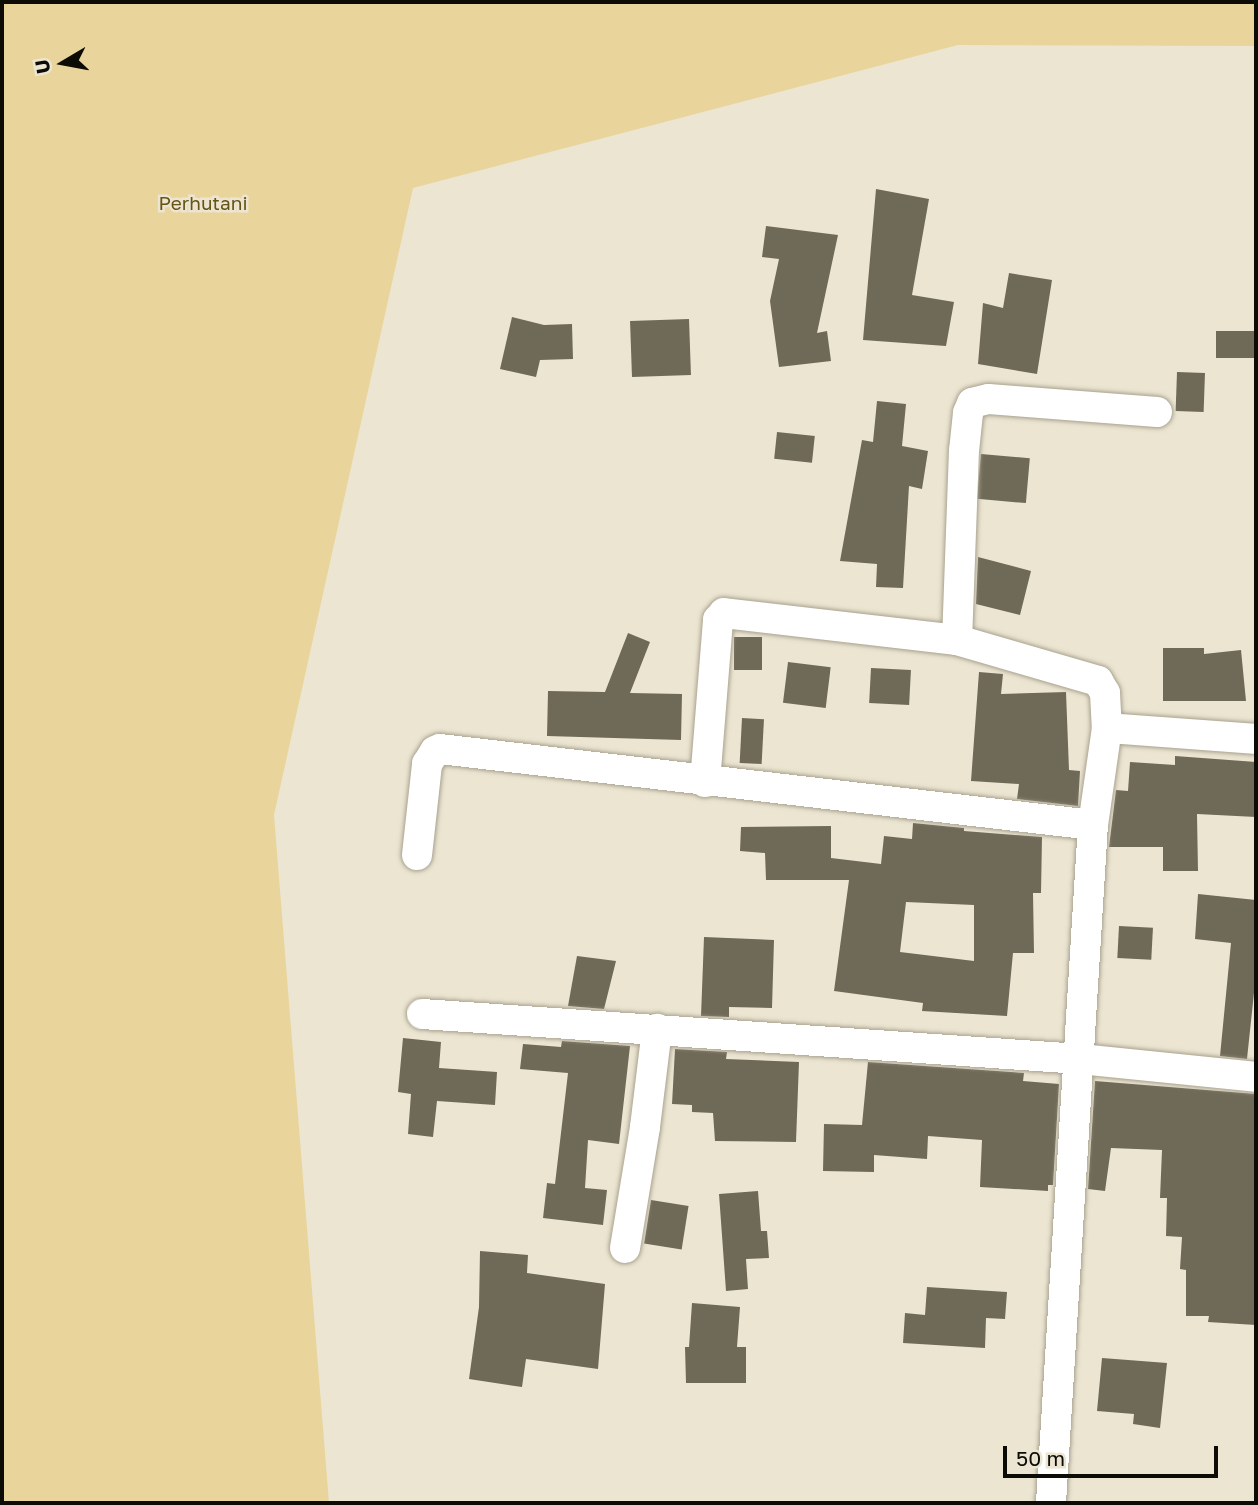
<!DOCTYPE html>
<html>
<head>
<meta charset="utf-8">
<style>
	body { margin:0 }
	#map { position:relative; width:1258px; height:1505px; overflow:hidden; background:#ece5d2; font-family:"Golos Text",sans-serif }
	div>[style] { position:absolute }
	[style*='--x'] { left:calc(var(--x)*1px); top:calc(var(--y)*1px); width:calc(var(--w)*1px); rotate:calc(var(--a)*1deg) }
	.green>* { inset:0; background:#e9d59b }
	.building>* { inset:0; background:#6f6958; transform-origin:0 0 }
	.roads { filter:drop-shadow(0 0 2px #a8a28f) drop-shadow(0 0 2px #a8a28f) }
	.street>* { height:30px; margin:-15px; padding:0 15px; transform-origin:15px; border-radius:15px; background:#fff }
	span { translate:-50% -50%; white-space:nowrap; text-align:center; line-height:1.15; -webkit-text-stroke:5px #ece5d2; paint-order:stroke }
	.park-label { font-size:19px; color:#665416 }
	.frame { position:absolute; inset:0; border:4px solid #0d0b05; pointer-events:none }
	.north { position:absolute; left:28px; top:28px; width:70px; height:70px; -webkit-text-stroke:5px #ece5d2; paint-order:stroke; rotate:260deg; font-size:19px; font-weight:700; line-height:28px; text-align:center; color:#0d0b05 }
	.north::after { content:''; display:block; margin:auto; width:24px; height:32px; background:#0d0b05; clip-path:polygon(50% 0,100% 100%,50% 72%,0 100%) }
	.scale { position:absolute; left:1003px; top:1446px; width:215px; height:32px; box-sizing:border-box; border:4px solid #0d0b05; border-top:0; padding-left:9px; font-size:21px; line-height:24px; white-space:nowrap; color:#0d0b05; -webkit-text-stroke:5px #ece5d2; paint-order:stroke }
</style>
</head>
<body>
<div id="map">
	<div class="green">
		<i style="clip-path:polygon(2px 2px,1256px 2px,1256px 46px,958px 45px,413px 188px,274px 815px,329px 1503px,2px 1503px)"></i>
	</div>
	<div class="building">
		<i style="clip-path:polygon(876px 189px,929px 199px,912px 295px,954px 302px,946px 346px,863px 340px)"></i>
		<i style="clip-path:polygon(766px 226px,838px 235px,817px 333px,827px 331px,831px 361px,779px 367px,770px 301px,779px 259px,762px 257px)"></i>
		<i style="clip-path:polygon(1009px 273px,1052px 280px,1037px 374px,978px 364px,983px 303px,1003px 308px)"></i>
		<i style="clip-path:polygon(512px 317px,544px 325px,572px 324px,573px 359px,540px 360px,536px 377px,500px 369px)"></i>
		<i style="left:689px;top:319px;width:56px;height:59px;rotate:88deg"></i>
		<i style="left:1256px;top:331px;width:27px;height:40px;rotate:90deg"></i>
		<i style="left:1177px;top:372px;width:28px;height:39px;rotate:2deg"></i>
		<i style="clip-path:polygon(877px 401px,906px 404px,902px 446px,928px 451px,922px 489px,909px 486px,903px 588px,876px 587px,877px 564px,840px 561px,862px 440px,873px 442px)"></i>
		<i style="left:777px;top:432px;width:38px;height:27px;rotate:6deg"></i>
		<i style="left:981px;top:454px;width:49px;height:45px;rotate:5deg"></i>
		<i style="clip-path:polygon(978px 557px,1031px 571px,1020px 615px,976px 604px)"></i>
		<i style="clip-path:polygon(628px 633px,650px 642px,630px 693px,682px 694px,681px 740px,547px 736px,548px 691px,605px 692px)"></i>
		<i style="left:734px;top:637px;width:28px;height:33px"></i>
		<i style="clip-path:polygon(1163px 648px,1204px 648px,1204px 654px,1241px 650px,1246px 701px,1163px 701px)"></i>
		<i style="left:788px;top:662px;width:43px;height:41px;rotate:7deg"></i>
		<i style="left:871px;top:668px;width:40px;height:35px;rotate:3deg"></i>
		<i style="clip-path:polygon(979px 672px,1003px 674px,1001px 694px,1066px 692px,1069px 770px,1080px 771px,1078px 806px,1017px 799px,1019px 784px,971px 781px)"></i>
		<i style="left:742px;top:718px;width:22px;height:45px;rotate:3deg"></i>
		<i style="clip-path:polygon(1175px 756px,1256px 762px,1256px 817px,1197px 814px,1198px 871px,1163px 871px,1163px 847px,1109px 847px,1116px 790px,1128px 791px,1130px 762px,1175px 765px)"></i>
		<i style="clip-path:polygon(evenodd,913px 823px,964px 828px,964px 831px,1042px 837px,1041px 893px,1033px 893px,1034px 953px,1013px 953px,1007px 1016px,922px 1011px,923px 1003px,834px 991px,849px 880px,766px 880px,765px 853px,740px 851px,741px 827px,831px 826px,831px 858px,881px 864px,884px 836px,912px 839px,913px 823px,906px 902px,974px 905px,974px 961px,900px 952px,906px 902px)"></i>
		<i style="clip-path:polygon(1198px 894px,1256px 900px,1256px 974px,1247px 1059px,1220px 1056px,1231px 943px,1195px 939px)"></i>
		<i style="left:1119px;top:926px;width:34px;height:32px;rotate:3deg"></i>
		<i style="clip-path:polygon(704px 937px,774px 940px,772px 1008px,729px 1007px,729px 1017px,701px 1016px)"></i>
		<i style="clip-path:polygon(577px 956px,616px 961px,604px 1009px,568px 1006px)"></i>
		<i style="clip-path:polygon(403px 1038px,441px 1042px,439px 1068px,497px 1072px,495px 1105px,437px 1101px,433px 1137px,408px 1134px,411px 1094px,398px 1092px)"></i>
		<i style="clip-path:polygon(562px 1041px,630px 1046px,619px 1144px,588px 1140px,585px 1188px,607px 1190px,603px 1225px,543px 1218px,547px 1183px,555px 1184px,568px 1073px,520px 1069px,523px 1044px,561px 1047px)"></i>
		<i style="clip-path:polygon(675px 1049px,727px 1052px,726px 1059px,799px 1062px,796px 1142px,715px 1141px,713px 1113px,692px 1112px,692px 1105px,672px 1104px)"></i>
		<i style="clip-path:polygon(868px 1062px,1024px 1073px,1023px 1081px,1059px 1084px,1053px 1185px,1048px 1185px,1048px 1191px,980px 1187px,982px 1140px,928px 1136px,927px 1159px,874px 1155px,874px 1172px,823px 1171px,824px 1124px,862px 1125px)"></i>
		<i style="clip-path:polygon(1095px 1081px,1256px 1094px,1256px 1325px,1208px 1322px,1209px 1316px,1186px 1316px,1186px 1270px,1180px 1269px,1182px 1237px,1166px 1236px,1167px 1198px,1160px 1198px,1162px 1150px,1111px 1148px,1105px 1191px,1088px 1189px)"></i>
		<i style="clip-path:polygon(758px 1191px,761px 1231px,767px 1231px,769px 1258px,746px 1259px,748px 1289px,726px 1291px,719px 1194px)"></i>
		<i style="left:651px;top:1200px;width:38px;height:44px;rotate:9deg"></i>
		<i style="clip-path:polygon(480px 1251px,528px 1255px,527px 1273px,605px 1284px,598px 1369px,526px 1359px,522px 1387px,469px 1379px,479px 1307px)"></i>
		<i style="clip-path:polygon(927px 1287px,1007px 1292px,1005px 1319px,986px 1318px,985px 1348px,903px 1343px,905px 1313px,925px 1315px)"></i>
		<i style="clip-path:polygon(692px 1303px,740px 1307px,737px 1347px,746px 1347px,746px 1383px,686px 1383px,685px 1347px,689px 1347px)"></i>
		<i style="clip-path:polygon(1102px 1358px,1167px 1363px,1160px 1428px,1133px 1424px,1134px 1414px,1097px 1411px)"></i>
	</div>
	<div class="roads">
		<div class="street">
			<i style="--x:1157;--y:412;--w:169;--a:-175.6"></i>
			<i style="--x:988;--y:399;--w:16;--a:166"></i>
			<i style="--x:972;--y:403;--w:11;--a:112"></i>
			<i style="--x:968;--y:413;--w:37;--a:96"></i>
			<i style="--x:964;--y:450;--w:190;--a:92.1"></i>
			<i style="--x:957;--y:640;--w:147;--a:16.2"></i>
			<i style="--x:1098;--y:681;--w:14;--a:60"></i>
			<i style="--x:1105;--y:693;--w:35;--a:87"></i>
			<i style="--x:1107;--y:728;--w:149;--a:4.2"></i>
			<i style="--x:705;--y:782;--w:163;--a:-85.4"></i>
			<i style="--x:718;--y:620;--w:9;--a:-49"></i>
			<i style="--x:724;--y:613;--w:235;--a:6.6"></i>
			<i style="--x:417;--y:855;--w:92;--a:-83.7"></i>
			<i style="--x:427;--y:764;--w:15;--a:-58"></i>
			<i style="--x:435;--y:751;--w:5;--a:-22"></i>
			<i style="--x:440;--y:749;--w:657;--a:6.64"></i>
			<i style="--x:1093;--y:825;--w:98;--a:-81.8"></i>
			<i style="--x:422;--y:1014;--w:660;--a:3.91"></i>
			<i style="--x:1080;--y:1059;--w:177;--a:5.8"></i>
			<i style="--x:625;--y:1248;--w:123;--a:-80.6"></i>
			<i style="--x:645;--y:1127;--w:99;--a:-83"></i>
			<i style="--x:1051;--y:1503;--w:679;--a:-86.46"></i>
		</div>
	</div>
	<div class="park-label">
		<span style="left:203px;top:203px">Perhutani</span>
	</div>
	<div class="frame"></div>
	<div class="north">U</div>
	<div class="scale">50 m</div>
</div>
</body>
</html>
